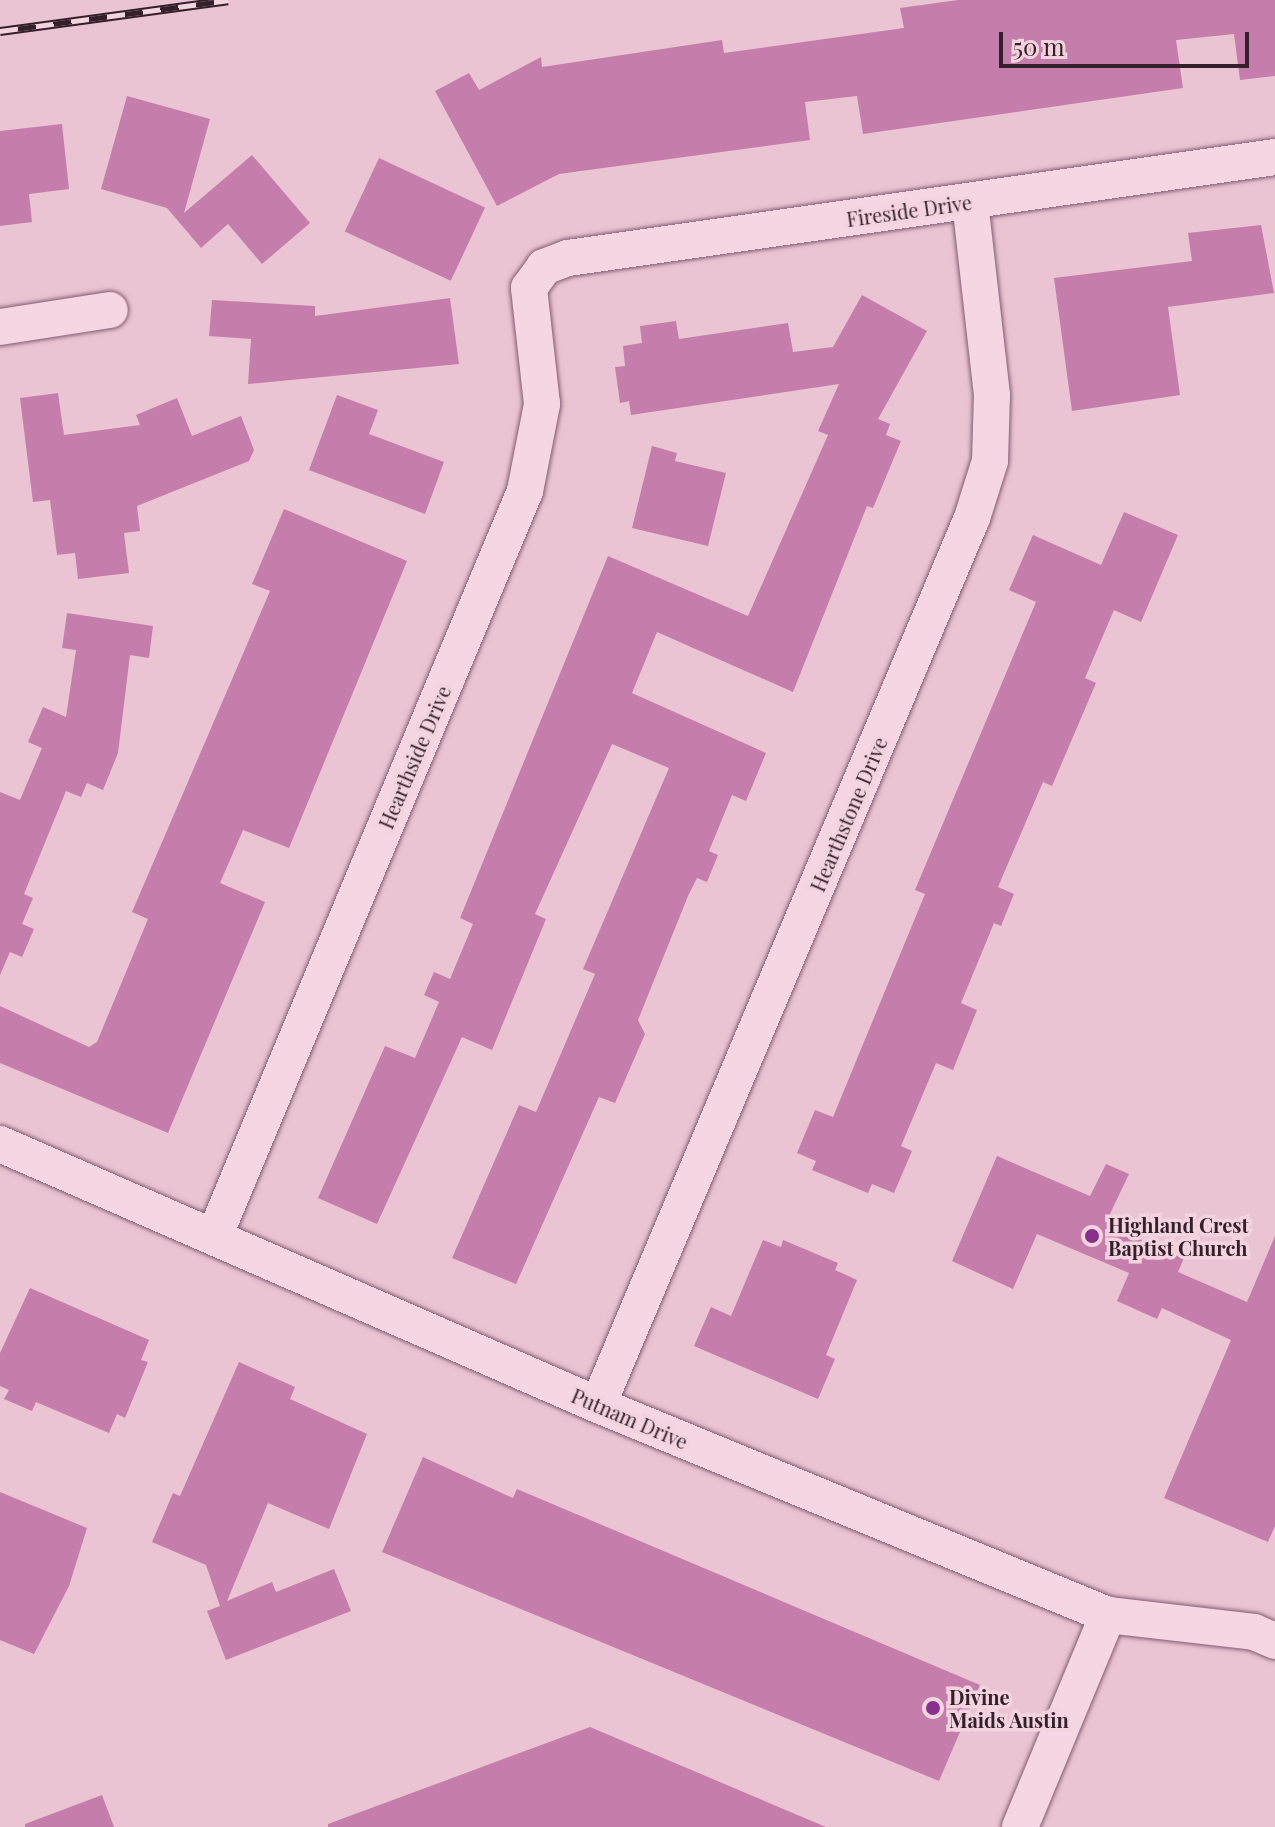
<!DOCTYPE html>
<html>
<head>
<meta charset="utf-8">
<style>
	body { margin:0 }
	#map { position:relative; width:1275px; height:1827px; overflow:hidden; background:#eac4d2; font-family:"Playfair Display",serif }
	div>[style] { position:absolute }
	[style*='--x'] { left:calc(var(--x)*1px); top:calc(var(--y)*1px); width:calc(var(--w)*1px); rotate:calc(var(--a)*1deg) }
	.building>* { inset:0; background:#c57dab; transform-origin:0 0 }
	.roads { filter:drop-shadow(0 0 2px #835c71) drop-shadow(0 0 2px #835c71) }
	.street>* { height:36px; margin:-18px; padding:0 18px; transform-origin:18px; border-radius:18px; background:#f6d6e2 }
	.rail>* { height:9px; margin-top:-4.5px; transform-origin:0; background:repeating-linear-gradient(90deg,#f2d3de 0 18px,#341f2b 0 36px); box-sizing:border-box; border-block:2px solid #341f2b }
	.dots>* { width:22px; height:22px; translate:-50% -50%; box-sizing:border-box; border:4px solid #f2d3de; border-radius:50% }
	span { translate:-50% -50%; white-space:nowrap; text-align:center; line-height:1.15; -webkit-text-stroke:7px #f2d3de; paint-order:stroke }
	.street-label { font-size:20px; color:#341f2b }
	.poi-label { font-size:20px; color:#341f2b; font-weight:700 }
	.left { translate:0 -50%; text-align:left }
	.scale { position:absolute; left:999px; top:32px; width:250px; height:36px; box-sizing:border-box; border:4px solid #341f2b; border-top:0; padding-left:10px; font-size:24px; line-height:28px; white-space:nowrap; color:#341f2b; -webkit-text-stroke:6px #f2d3de; paint-order:stroke }
</style>
</head>
<body>
<div id="map">
	<div class="building">
		<i style="clip-path:polygon(958px 0,1275px 0,1275px 76px,1240px 80px,1234px 34px,1176px 40px,1183px 88px,863px 134px,857px 96px,805px 102px,810px 140px,559px 174px,497px 206px,435px 91px,469px 73px,479px 90px,541px 57px,542px 67px,722px 40px,724px 53px,904px 28px,900px 8px)"></i>
		<i style="clip-path:polygon(127px 96px,210px 119px,184px 213px,252px 155px,310px 223px,262px 264px,228px 224px,201px 248px,167px 208px,101px 189px)"></i>
		<i style="clip-path:polygon(62px 124px,69px 189px,29px 194px,32px 222px,0 226px,0 131px)"></i>
		<i style="left:379px;top:158px;width:117px;height:81px;rotate:25deg"></i>
		<i style="clip-path:polygon(1261px 225px,1274px 293px,1168px 307px,1180px 395px,1072px 411px,1054px 278px,1192px 261px,1188px 233px)"></i>
		<i style="clip-path:polygon(862px 295px,927px 331px,878px 419px,890px 424px,886px 435px,901px 441px,873px 508px,867px 506px,793px 692px,657px 632px,632px 693px,766px 753px,746px 801px,732px 795px,709px 851px,718px 855px,707px 882px,697px 878px,688px 896px,638px 1020px,645px 1034px,615px 1103px,599px 1097px,516px 1284px,452px 1258px,519px 1105px,536px 1112px,595px 974px,583px 969px,669px 768px,612px 744px,535px 914px,546px 919px,492px 1050px,462px 1037px,377px 1224px,318px 1198px,385px 1046px,415px 1058px,439px 1002px,424px 995px,434px 972px,450px 979px,473px 924px,460px 918px,608px 556px,748px 616px,828px 435px,818px 431px,839px 384px,631px 415px,629px 401px,620px 403px,615px 367px,625px 366px,623px 346px,642px 343px,640px 326px,676px 321px,679px 339px,788px 323px,793px 352px,833px 347px)"></i>
		<i style="clip-path:polygon(450px 298px,459px 364px,248px 384px,251px 339px,209px 336px,212px 300px,315px 306px,315px 316px)"></i>
		<i style="clip-path:polygon(58px 393px,64px 435px,140px 425px,136px 415px,177px 398px,192px 436px,241px 416px,254px 450px,249px 461px,137px 506px,140px 531px,124px 533px,129px 573px,78px 579px,75px 553px,57px 555px,50px 500px,33px 502px,20px 398px)"></i>
		<i style="clip-path:polygon(337px 395px,378px 410px,369px 434px,444px 462px,425px 514px,309px 470px)"></i>
		<i style="clip-path:polygon(652px 446px,677px 453px,675px 461px,726px 473px,708px 546px,632px 528px)"></i>
		<i style="clip-path:polygon(284px 509px,407px 561px,289px 848px,243px 830px,220px 883px,265px 902px,168px 1133px,0 1063px,0 1006px,89px 1047px,97px 1042px,148px 919px,132px 912px,270px 591px,252px 584px)"></i>
		<i style="clip-path:polygon(1124px 512px,1178px 535px,1141px 622px,1114px 610px,1085px 678px,1096px 683px,1052px 786px,1043px 782px,998px 887px,1014px 894px,1001px 926px,994px 923px,961px 1003px,977px 1010px,953px 1070px,936px 1063px,901px 1146px,912px 1151px,894px 1193px,872px 1184px,868px 1193px,812px 1170px,816px 1161px,797px 1153px,815px 1110px,833px 1117px,925px 894px,915px 890px,1036px 602px,1009px 590px,1033px 535px,1101px 565px)"></i>
		<i style="clip-path:polygon(67px 613px,153px 626px,149px 658px,130px 655px,118px 753px,103px 790px,87px 783px,81px 797px,66px 791px,24px 894px,33px 898px,22px 924px,34px 929px,22px 957px,10px 952px,0 975px,0 792px,20px 800px,42px 748px,28px 742px,43px 707px,66px 717px,76px 650px,62px 648px)"></i>
		<i style="clip-path:polygon(997px 1156px,1090px 1196px,1106px 1164px,1129px 1174px,1109px 1216px,1143px 1231px,1139px 1239px,1184px 1258px,1178px 1272px,1247px 1302px,1275px 1236px,1275px 1526px,1268px 1542px,1164px 1498px,1231px 1340px,1162px 1308px,1157px 1319px,1117px 1301px,1129px 1273px,1037px 1234px,1013px 1289px,952px 1261px)"></i>
		<i style="clip-path:polygon(763px 1240px,781px 1247px,783px 1240px,838px 1263px,835px 1270px,857px 1280px,826px 1355px,835px 1359px,818px 1399px,694px 1346px,711px 1307px,731px 1316px)"></i>
		<i style="clip-path:polygon(30px 1288px,149px 1340px,141px 1360px,148px 1362px,125px 1418px,117px 1414px,109px 1433px,36px 1402px,32px 1411px,4px 1399px,9px 1390px,0 1386px,0 1353px)"></i>
		<i style="clip-path:polygon(239px 1362px,295px 1387px,290px 1399px,367px 1434px,329px 1529px,268px 1503px,227px 1601px,272px 1582px,276px 1592px,334px 1569px,351px 1611px,226px 1660px,207px 1611px,220px 1606px,206px 1565px,152px 1542px,173px 1493px,180px 1496px)"></i>
		<i style="clip-path:polygon(423px 1457px,513px 1498px,517px 1489px,980px 1685px,939px 1781px,382px 1552px)"></i>
		<i style="clip-path:polygon(0 1492px,87px 1528px,69px 1586px,34px 1654px,0 1640px)"></i>
		<i style="clip-path:polygon(590px 1727px,826px 1827px,328px 1827px,328px 1824px)"></i>
		<i style="clip-path:polygon(102px 1795px,114px 1827px,25px 1827px,25px 1824px)"></i>
	</div>
	<div class="roads">
		<div class="street">
			<i style="--x:0;--y:327;--w:111;--a:-8.8"></i>
			<i style="--x:0;--y:1144;--w:652;--a:23.58"></i>
			<i style="--x:598;--y:1405;--w:552;--a:22.38"></i>
			<i style="--x:1108;--y:1615;--w:147;--a:6.6"></i>
			<i style="--x:1254;--y:1632;--w:23;--a:23"></i>
			<i style="--x:214;--y:1237;--w:808;--a:-67.37"></i>
			<i style="--x:525;--y:491;--w:89;--a:-78.9"></i>
			<i style="--x:542;--y:404;--w:117;--a:-96.4"></i>
			<i style="--x:529;--y:288;--w:26;--a:-54"></i>
			<i style="--x:544;--y:267;--w:26;--a:-21"></i>
			<i style="--x:568;--y:258;--w:714;--a:-8.13"></i>
			<i style="--x:598;--y:1405;--w:963;--a:-67.14"></i>
			<i style="--x:972;--y:518;--w:60;--a:-72.5"></i>
			<i style="--x:990;--y:461;--w:66;--a:-88.3"></i>
			<i style="--x:992;--y:395;--w:194;--a:-96.5"></i>
			<i style="--x:1020;--y:1827;--w:230;--a:-67.5"></i>
		</div>
	</div>
	<div class="rail">
		<i style="--x:0;--y:31;--w:230;--a:-7.7"></i>
	</div>
	<div class="dots">
		<i style="left:1092px;top:1236px;background:#87318d"></i>
		<i style="left:933px;top:1708px;background:#87318d"></i>
	</div>
	<div class="street-label">
		<span style="left:909px;top:210px;rotate:-8deg">Fireside Drive</span>
		<span style="left:414px;top:757px;rotate:-67deg">Hearthside Drive</span>
		<span style="left:848px;top:814px;rotate:-67deg">Hearthstone Drive</span>
		<span style="left:630px;top:1418px;rotate:23deg">Putnam Drive</span>
	</div>
	<div class="poi-label">
		<span class="left" style="left:1108px;top:1236px">Highland Crest<br>Baptist Church</span>
		<span class="left" style="left:949px;top:1708px">Divine<br>Maids Austin</span>
	</div>
	<div class="scale">50 m</div>
</div>
</body>
</html>
